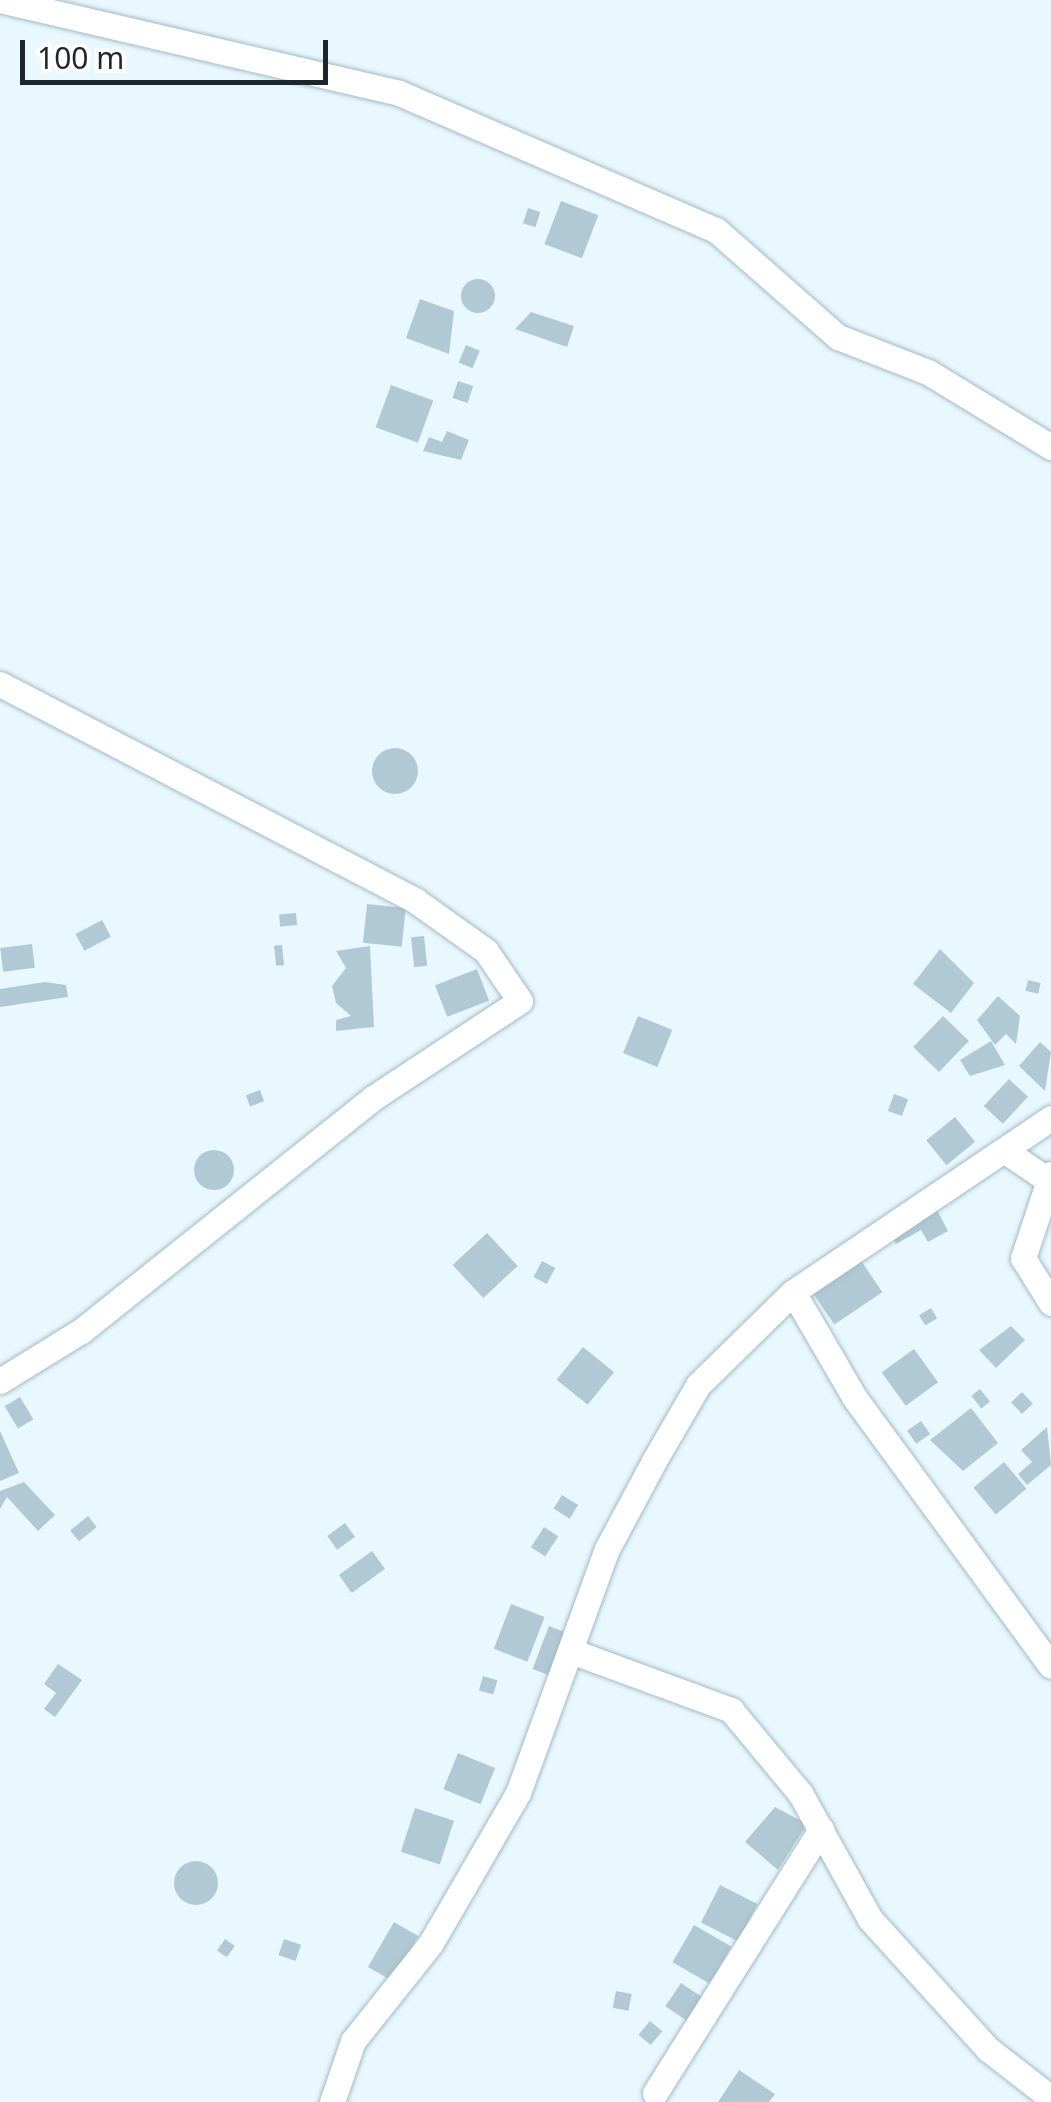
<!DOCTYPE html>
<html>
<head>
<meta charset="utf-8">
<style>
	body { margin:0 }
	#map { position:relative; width:1051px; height:2102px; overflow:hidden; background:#e9f8ff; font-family:"Noto Sans",sans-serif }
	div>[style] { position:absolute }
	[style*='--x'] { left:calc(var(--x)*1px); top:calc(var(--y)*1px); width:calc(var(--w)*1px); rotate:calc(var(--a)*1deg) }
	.building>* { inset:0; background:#b1c9d4; transform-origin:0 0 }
	.round { border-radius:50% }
	.roads { filter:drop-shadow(0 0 2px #a3bac5) drop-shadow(0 0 2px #a3bac5) }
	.street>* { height:25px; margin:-12.5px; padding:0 12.5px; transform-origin:12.5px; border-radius:12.5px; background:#fff }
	span { translate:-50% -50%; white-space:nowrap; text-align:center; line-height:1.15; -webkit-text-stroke:10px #fff; paint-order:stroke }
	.scale { position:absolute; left:20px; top:40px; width:308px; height:45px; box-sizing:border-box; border:5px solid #1d262b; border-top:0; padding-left:12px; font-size:30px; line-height:35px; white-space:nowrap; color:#1d262b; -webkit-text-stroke:8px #fff; paint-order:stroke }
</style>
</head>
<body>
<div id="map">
	<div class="building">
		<i style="left:561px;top:201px;width:40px;height:46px;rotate:21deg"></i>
		<i style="left:528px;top:208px;width:13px;height:16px;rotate:18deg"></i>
		<i class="round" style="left:461px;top:279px;width:34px;height:34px"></i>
		<i style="clip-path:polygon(420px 299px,454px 311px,449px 354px,406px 338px)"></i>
		<i style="clip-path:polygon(531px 312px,574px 326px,567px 347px,515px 329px)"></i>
		<i style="left:466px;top:345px;width:15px;height:19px;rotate:23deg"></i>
		<i style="left:458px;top:381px;width:16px;height:18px;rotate:18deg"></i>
		<i style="left:391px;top:385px;width:45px;height:45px;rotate:20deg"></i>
		<i style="clip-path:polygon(447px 431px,469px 440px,461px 460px,423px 451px,429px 437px,442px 442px)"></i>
		<i class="round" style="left:372px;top:748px;width:46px;height:46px"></i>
		<i style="left:367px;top:904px;width:39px;height:39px;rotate:6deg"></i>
		<i style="left:296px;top:913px;width:12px;height:17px;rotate:85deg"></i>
		<i style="left:102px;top:920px;width:19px;height:30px;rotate:62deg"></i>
		<i style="left:424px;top:936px;width:30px;height:13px;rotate:84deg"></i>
		<i style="left:32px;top:944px;width:24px;height:32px;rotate:83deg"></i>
		<i style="left:282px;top:945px;width:20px;height:8px;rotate:84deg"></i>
		<i style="clip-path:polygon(370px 946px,374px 1027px,336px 1031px,336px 1020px,351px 1016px,336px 1003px,332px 986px,346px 968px,336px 951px)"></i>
		<i style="clip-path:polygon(940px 949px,974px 983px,951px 1013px,913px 984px)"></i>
		<i style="left:477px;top:969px;width:34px;height:45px;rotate:69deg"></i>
		<i style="left:1028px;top:980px;width:13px;height:11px;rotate:13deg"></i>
		<i style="clip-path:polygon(45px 982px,66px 985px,68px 997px,0 1007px,0 989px)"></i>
		<i style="clip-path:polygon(998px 996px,1020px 1016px,1016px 1044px,1006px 1034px,995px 1045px,977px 1020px)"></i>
		<i style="left:638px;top:1016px;width:37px;height:40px;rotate:22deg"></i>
		<i style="left:943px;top:1016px;width:36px;height:43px;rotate:44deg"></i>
		<i style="clip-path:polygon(991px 1041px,1005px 1065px,970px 1076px,960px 1060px)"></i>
		<i style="clip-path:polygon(1040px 1042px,1051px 1052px,1045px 1091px,1019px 1066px)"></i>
		<i style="left:1009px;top:1079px;width:26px;height:37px;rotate:43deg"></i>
		<i style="left:260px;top:1090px;width:12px;height:15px;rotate:70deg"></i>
		<i style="left:894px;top:1094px;width:15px;height:18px;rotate:20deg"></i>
		<i style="left:955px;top:1117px;width:32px;height:37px;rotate:51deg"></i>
		<i class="round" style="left:194px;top:1150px;width:40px;height:40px"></i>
		<i style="clip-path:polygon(937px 1210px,948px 1231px,928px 1242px,921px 1230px,896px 1244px,891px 1236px)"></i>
		<i style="left:487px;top:1233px;width:45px;height:47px;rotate:47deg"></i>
		<i style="left:860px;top:1259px;width:40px;height:58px;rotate:56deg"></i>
		<i style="left:542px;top:1261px;width:15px;height:18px;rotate:28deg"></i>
		<i style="left:931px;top:1308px;width:12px;height:14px;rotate:59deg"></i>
		<i style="clip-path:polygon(1011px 1326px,1025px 1340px,996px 1368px,979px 1350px)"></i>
		<i style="left:583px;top:1347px;width:40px;height:42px;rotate:39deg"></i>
		<i style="left:914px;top:1349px;width:41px;height:40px;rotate:54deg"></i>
		<i style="left:980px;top:1389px;width:16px;height:11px;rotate:52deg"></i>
		<i style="left:1022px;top:1392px;width:16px;height:15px;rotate:47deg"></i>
		<i style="left:20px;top:1397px;width:26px;height:18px;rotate:59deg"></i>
		<i style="clip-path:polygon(971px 1408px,998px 1443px,963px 1471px,930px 1440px)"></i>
		<i style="left:921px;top:1421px;width:16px;height:17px;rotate:55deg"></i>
		<i style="clip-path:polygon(1047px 1427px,1051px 1465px,1027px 1485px,1018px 1474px,1032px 1462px,1021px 1450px)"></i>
		<i style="clip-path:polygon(0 1431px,19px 1473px,0 1481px)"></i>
		<i style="left:1004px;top:1462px;width:35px;height:40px;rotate:50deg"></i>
		<i style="clip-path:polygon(24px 1482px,55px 1515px,38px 1531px,7px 1497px,0 1509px,0 1491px)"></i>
		<i style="left:562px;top:1495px;width:19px;height:16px;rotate:32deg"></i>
		<i style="left:88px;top:1516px;width:14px;height:23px;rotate:51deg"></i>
		<i style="left:345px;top:1523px;width:17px;height:22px;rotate:54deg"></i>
		<i style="left:544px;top:1527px;width:17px;height:24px;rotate:33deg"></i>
		<i style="left:372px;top:1551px;width:22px;height:41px;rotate:54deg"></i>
		<i style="left:511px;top:1604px;width:36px;height:48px;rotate:21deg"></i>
		<i style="left:549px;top:1626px;width:19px;height:46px;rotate:21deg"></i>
		<i style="clip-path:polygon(58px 1664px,82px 1680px,55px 1717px,44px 1709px,56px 1693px,44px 1684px)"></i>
		<i style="left:483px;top:1676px;width:15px;height:15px;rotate:16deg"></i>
		<i style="left:458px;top:1753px;width:40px;height:39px;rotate:22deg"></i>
		<i style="clip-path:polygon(775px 1807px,807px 1824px,778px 1870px,745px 1842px)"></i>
		<i style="left:415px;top:1808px;width:41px;height:46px;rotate:18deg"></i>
		<i class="round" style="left:174px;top:1861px;width:44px;height:44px"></i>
		<i style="left:720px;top:1885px;width:42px;height:42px;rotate:27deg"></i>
		<i style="left:394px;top:1922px;width:28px;height:52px;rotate:30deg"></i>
		<i style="left:694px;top:1925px;width:43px;height:43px;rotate:30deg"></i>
		<i style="left:225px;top:1939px;width:12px;height:14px;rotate:35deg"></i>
		<i style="left:284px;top:1939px;width:18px;height:17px;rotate:19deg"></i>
		<i style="left:681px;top:1983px;width:27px;height:28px;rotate:34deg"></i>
		<i style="left:616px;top:1991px;width:16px;height:17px;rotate:11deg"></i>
		<i style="left:650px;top:2021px;width:16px;height:18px;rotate:40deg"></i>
		<i style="clip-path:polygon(739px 2070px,775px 2094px,769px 2102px,718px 2102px)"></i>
	</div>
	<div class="roads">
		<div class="street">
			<i style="--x:0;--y:0;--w:410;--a:13.1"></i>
			<i style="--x:399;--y:93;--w:345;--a:23.4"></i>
			<i style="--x:716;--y:230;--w:162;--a:41.3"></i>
			<i style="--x:838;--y:337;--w:97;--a:21.3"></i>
			<i style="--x:928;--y:372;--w:144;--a:31.4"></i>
			<i style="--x:0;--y:684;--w:469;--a:27.5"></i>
			<i style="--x:416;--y:901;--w:86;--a:35.5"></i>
			<i style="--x:486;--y:951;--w:60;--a:55.8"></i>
			<i style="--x:520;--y:1001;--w:176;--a:146.6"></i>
			<i style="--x:373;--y:1098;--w:374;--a:141.4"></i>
			<i style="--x:81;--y:1331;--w:95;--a:148.3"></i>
			<i style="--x:1005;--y:1151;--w:52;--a:34"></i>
			<i style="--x:1051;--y:1174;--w:89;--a:108.4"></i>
			<i style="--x:1023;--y:1258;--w:53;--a:58.1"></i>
			<i style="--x:793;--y:1292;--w:311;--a:-34"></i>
			<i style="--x:571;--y:1651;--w:171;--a:20.2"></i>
			<i style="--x:731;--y:1710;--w:108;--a:50.3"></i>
			<i style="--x:800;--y:1793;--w:144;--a:60.9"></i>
			<i style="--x:870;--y:1919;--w:176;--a:47.8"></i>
			<i style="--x:988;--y:2049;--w:80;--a:37.9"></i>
			<i style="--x:655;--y:2093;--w:312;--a:-57.8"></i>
			<i style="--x:332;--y:2102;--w:65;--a:-71"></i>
			<i style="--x:353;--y:2041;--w:125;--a:-51.5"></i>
			<i style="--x:431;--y:1943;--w:173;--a:-59.9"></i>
			<i style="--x:518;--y:1793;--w:260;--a:-70"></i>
			<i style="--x:607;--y:1549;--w:100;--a:-61.9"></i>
			<i style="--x:654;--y:1461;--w:88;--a:-59.9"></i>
			<i style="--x:698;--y:1385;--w:133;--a:-44.4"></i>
			<i style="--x:793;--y:1292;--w:121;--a:59.8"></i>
			<i style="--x:854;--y:1397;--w:333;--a:53.8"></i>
		</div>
	</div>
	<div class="scale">100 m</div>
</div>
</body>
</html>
